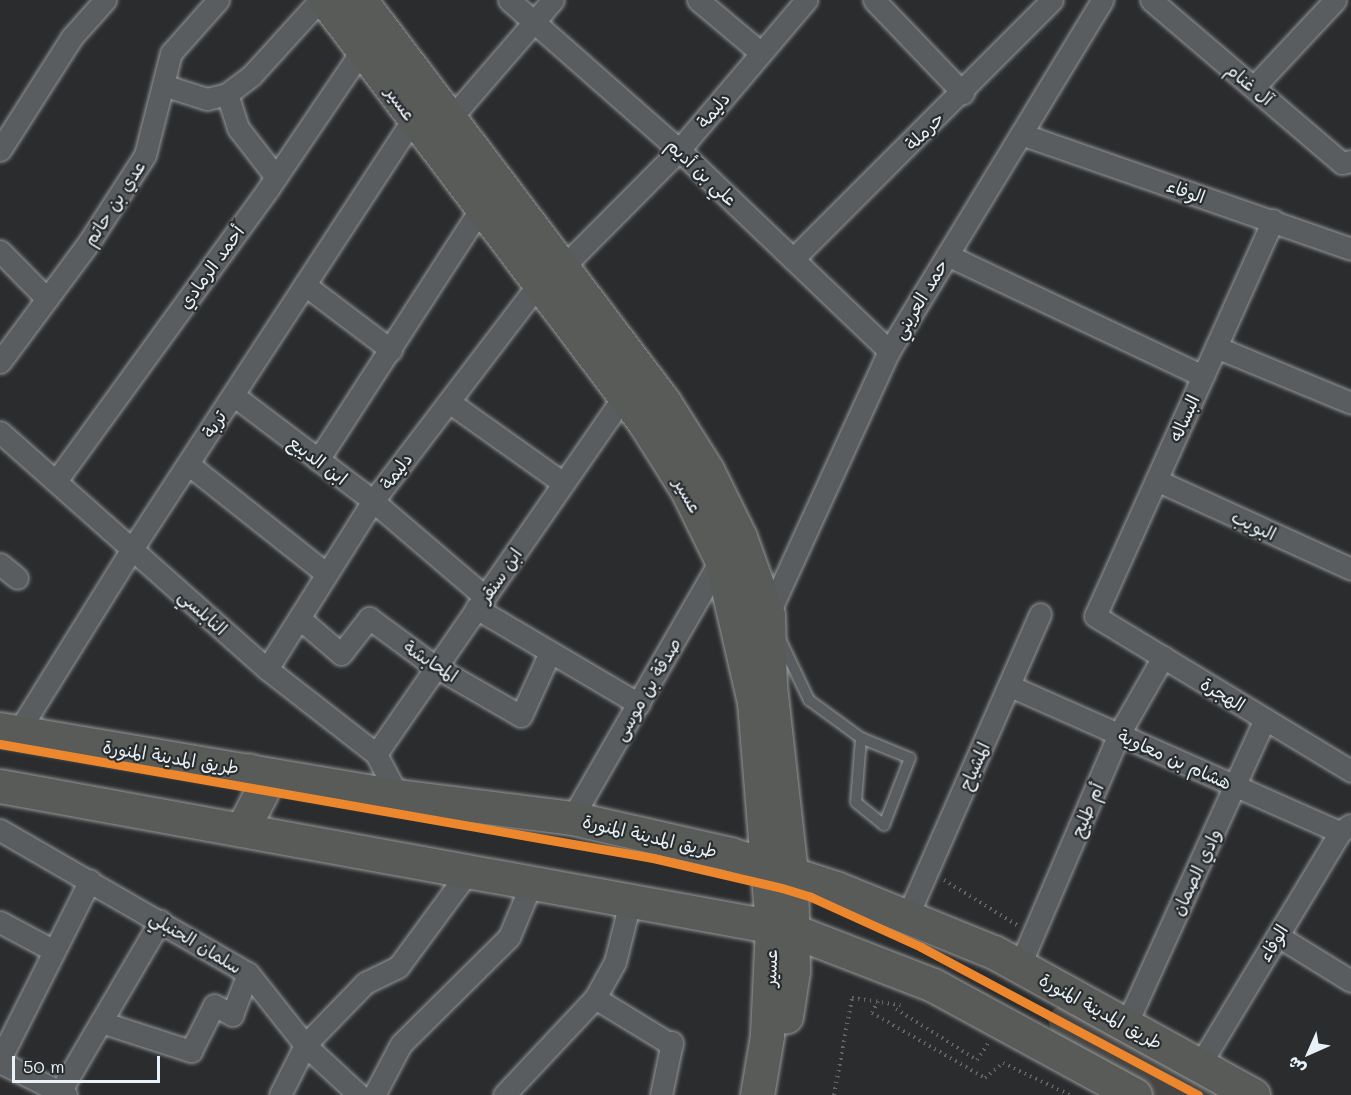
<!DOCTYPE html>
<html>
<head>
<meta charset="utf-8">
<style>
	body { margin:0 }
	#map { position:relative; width:1351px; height:1095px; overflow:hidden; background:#2b2c2d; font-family:Mali,"Playpen Sans Arabic",sans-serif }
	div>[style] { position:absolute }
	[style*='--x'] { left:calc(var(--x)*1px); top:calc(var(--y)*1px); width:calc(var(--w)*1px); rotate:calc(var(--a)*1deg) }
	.building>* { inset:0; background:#474644 }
	.path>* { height:4px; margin-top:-2px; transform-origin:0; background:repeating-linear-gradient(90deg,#636566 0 1.5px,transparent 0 6px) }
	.roads { filter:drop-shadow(0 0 2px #96989a) drop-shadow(0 0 2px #96989a) }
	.lane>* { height:10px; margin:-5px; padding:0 5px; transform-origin:5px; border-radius:5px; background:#5a5d60 }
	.street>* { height:21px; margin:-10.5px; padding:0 10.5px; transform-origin:10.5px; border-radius:10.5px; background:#5a5d60 }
	.primary>* { height:33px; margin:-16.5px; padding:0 16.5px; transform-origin:16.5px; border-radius:16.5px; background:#595b59 }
	.metro-1>* { height:9px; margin:-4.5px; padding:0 4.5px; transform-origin:4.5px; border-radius:4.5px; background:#ed872d }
	span { translate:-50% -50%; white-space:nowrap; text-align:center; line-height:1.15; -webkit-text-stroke:4.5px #2a2d2e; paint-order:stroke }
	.street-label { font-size:18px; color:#e8f1f8 }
	.north { position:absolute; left:1279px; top:1023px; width:60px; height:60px; -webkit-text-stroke:4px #2a2d2e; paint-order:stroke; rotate:225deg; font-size:16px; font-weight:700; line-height:24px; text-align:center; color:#e8f1f8 }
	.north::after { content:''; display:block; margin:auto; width:21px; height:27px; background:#e8f1f8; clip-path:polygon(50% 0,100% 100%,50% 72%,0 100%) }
	.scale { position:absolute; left:12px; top:1056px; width:148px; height:27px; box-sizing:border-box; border:3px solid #e8f1f8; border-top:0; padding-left:8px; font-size:18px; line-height:21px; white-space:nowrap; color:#e8f1f8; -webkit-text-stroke:4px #2a2d2e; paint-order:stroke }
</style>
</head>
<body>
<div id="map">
	<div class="building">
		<i style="clip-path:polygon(1066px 1004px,1245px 1095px,1140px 1095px,1055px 1042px,1048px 1020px,1054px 1009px)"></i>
	</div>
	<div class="path">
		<i style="--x:944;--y:880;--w:86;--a:31.7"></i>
		<i style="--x:878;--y:1001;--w:13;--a:117"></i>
		<i style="--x:872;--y:1013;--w:130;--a:29.9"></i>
		<i style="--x:985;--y:1078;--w:23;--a:-40"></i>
		<i style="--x:1003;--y:1063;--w:74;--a:25.5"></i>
		<i style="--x:896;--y:1009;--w:96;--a:32.2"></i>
		<i style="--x:977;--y:1060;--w:20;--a:-57"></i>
		<i style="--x:834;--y:1095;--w:99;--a:-79.5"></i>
		<i style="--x:852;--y:998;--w:49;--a:8.1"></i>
	</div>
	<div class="roads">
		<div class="lane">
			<i style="--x:780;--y:639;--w:68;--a:64.6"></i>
			<i style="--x:809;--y:700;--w:64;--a:36.2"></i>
			<i style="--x:861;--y:738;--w:53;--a:22.2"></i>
			<i style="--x:910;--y:758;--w:72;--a:111.2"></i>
			<i style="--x:884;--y:825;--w:36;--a:-141"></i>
			<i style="--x:856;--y:802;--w:64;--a:-85.5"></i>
		</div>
		<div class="street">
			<i style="--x:509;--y:0;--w:227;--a:41.4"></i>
			<i style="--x:679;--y:150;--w:291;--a:43.7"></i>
			<i style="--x:698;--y:0;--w:82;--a:40.1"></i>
			<i style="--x:874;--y:0;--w:129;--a:46.3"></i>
			<i style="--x:1151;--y:0;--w:251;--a:40.5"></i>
			<i style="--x:1342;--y:163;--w:9;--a:-13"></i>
			<i style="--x:163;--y:85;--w:46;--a:17.7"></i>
			<i style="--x:207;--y:99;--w:21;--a:-14"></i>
			<i style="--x:227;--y:94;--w:30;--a:-37"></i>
			<i style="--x:251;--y:76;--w:103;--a:-47.8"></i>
			<i style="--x:1254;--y:87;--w:119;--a:-47"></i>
			<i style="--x:227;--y:94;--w:36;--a:72"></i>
			<i style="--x:238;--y:128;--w:62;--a:52.2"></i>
			<i style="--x:451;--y:118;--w:156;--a:-49.2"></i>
			<i style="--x:1021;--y:134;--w:349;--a:19.2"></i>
			<i style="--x:0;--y:150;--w:134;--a:-57.5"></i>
			<i style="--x:72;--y:37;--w:50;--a:-48.3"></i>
			<i style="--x:1273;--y:220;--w:434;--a:114.2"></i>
			<i style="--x:1095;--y:616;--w:299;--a:31.2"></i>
			<i style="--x:0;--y:251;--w:67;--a:45.6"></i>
			<i style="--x:947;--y:255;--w:283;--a:25.3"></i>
			<i style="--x:793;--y:259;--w:366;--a:-45"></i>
			<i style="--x:564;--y:266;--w:163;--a:-45.2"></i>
			<i style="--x:679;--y:150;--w:197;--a:-49.7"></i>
			<i style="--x:305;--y:285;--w:108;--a:37.1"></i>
			<i style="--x:1216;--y:347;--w:146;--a:22.5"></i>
			<i style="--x:0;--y:362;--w:149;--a:-53.4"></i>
			<i style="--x:89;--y:242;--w:103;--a:-57.2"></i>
			<i style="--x:145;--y:155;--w:105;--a:-75.7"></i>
			<i style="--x:171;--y:53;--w:71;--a:-48.4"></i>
			<i style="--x:233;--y:395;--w:176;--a:37.1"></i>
			<i style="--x:373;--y:501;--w:146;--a:40.6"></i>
			<i style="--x:449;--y:402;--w:140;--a:35.4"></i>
			<i style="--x:0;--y:432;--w:357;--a:41.6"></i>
			<i style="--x:267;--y:669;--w:138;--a:37.9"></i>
			<i style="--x:376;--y:754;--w:47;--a:62.4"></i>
			<i style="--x:318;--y:460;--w:300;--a:-57.1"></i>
			<i style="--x:188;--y:464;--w:177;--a:38.4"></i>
			<i style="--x:1156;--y:480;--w:214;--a:24.5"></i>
			<i style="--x:56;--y:481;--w:361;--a:-54"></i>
			<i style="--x:268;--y:189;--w:168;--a:-55.9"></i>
			<i style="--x:0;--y:564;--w:22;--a:39"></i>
			<i style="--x:476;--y:608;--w:189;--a:30.5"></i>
			<i style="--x:768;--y:615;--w:290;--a:-65.4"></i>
			<i style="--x:889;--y:351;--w:411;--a:-58.7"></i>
			<i style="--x:299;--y:618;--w:55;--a:40.6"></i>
			<i style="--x:341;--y:654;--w:46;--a:-52.1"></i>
			<i style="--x:369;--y:618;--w:81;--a:36.4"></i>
			<i style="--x:434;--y:666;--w:100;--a:29.9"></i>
			<i style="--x:521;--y:716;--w:70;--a:-65.6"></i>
			<i style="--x:267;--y:669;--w:199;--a:-57.8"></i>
			<i style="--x:373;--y:501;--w:274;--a:-52.7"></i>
			<i style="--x:1010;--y:686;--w:361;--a:23.9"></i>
			<i style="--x:18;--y:732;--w:216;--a:-58.1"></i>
			<i style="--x:132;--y:549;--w:514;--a:-56.84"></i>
			<i style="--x:376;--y:754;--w:436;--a:-55.3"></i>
			<i style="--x:572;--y:818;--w:299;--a:-60.1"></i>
			<i style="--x:0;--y:830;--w:286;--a:30"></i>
			<i style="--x:248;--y:973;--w:92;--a:51.6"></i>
			<i style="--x:305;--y:1045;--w:74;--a:42.8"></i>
			<i style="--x:907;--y:917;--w:331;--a:-66.3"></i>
			<i style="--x:0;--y:922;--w:61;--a:28.2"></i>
			<i style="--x:1278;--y:936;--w:86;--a:31.7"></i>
			<i style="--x:1019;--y:967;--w:254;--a:-66.8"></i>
			<i style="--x:1119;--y:734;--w:89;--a:-60.3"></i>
			<i style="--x:595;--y:998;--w:90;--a:31.4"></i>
			<i style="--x:101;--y:1022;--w:95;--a:17.9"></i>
			<i style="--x:191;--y:1051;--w:51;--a:-63.4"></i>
			<i style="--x:214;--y:1005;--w:21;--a:29"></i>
			<i style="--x:232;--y:1015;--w:45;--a:-69.1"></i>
			<i style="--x:1126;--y:1025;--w:336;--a:-65.6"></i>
			<i style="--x:0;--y:1059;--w:200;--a:-63.3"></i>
			<i style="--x:0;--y:1062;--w:74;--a:26.6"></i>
			<i style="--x:1199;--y:1066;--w:273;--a:-58.9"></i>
			<i style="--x:1340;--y:832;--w:12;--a:-35"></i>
			<i style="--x:58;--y:1095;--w:202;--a:-59.6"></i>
			<i style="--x:280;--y:1095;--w:56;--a:-63.4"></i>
			<i style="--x:305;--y:1045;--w:86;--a:-45.9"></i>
			<i style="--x:365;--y:983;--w:37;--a:-26"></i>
			<i style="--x:398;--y:967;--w:118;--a:-53.6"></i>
			<i style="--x:374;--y:1095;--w:58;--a:-62.1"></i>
			<i style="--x:401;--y:1044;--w:152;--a:-44.7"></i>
			<i style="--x:509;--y:937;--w:60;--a:-67.3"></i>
			<i style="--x:504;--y:1095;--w:133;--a:-46.8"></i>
			<i style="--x:595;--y:998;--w:41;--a:-60.9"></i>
			<i style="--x:615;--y:962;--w:66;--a:-76"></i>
			<i style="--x:661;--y:1095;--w:54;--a:-78.3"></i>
		</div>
		<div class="primary">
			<i style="--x:325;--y:0;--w:529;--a:52.91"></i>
			<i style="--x:644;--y:422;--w:80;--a:57.7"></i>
			<i style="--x:687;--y:490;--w:77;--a:63.8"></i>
			<i style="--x:721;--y:559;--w:147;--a:77"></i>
			<i style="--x:754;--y:702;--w:227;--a:85.4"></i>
			<i style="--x:772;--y:928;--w:108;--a:92.7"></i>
			<i style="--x:767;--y:1036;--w:60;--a:99.6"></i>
			<i style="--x:360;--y:0;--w:504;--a:52.9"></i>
			<i style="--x:664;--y:402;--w:80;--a:57.7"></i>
			<i style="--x:707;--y:470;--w:75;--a:63.8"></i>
			<i style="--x:740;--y:537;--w:83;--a:70.3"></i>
			<i style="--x:768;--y:615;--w:71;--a:88.4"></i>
			<i style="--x:770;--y:686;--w:187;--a:83.6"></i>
			<i style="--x:791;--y:872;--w:99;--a:88.8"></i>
			<i style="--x:793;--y:971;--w:46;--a:98.8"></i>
			<i style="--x:0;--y:729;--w:404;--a:9.6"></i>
			<i style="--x:398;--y:796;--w:175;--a:7.2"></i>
			<i style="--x:572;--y:818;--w:162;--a:12.8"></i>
			<i style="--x:730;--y:854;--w:111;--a:17.8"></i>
			<i style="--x:836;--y:888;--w:170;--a:22.1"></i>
			<i style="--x:994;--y:952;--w:296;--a:28.9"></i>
			<i style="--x:0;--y:786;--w:804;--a:10.32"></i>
			<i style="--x:791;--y:930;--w:152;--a:21.2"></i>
			<i style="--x:933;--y:985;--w:230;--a:28.6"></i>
			<i style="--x:242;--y:830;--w:42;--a:-62.8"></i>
			<i style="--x:261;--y:793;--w:11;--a:-95"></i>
			<i style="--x:260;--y:782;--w:16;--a:-133"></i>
		</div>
	</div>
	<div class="metro-1">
		<i style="--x:0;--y:744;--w:663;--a:9.9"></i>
		<i style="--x:653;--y:858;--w:132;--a:13.1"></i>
		<i style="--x:782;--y:888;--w:30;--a:17"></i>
		<i style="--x:811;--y:897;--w:121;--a:24.4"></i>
		<i style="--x:921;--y:947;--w:314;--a:28.1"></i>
	</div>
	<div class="street-label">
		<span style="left:1250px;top:84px;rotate:40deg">آل غنام</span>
		<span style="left:401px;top:103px;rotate:54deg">عسير</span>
		<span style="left:713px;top:110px;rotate:-50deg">دليمة</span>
		<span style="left:924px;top:131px;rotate:-44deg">حرملة</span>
		<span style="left:702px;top:172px;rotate:43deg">علي بن أديم</span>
		<span style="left:1186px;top:191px;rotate:19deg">الوفاء</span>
		<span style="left:114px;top:203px;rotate:-57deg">عدي بن حاتم</span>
		<span style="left:211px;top:267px;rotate:-54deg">أحمد الرمادي</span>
		<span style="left:920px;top:299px;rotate:-59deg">حمد العريني</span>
		<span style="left:1184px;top:418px;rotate:-66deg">البساله</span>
		<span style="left:214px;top:424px;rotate:-57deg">تربة</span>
		<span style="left:318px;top:460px;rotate:37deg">ابن الديبع</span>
		<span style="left:396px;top:471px;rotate:-53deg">دليمة</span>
		<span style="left:688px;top:495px;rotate:60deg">عسير</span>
		<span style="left:1254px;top:525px;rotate:25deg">البويب</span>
		<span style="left:500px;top:575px;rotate:-55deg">ابن سنقر</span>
		<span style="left:203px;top:612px;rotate:42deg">النابلسي</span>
		<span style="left:431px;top:661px;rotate:33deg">المحابشة</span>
		<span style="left:647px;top:689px;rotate:-60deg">صدقة بن موسى</span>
		<span style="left:1223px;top:694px;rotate:31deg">الهجرة</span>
		<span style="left:171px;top:757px;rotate:9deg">طريق المدينة المنورة</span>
		<span style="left:1175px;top:759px;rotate:24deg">هشام بن معاوية</span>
		<span style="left:974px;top:766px;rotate:-66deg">المشياح</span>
		<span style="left:1087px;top:810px;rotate:-67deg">أم طليح</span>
		<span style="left:650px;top:836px;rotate:13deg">طريق المدينة المنورة</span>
		<span style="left:1196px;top:872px;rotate:-65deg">وادي الصمان</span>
		<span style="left:196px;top:942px;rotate:31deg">سلمان الحنبلي</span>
		<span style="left:1273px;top:943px;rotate:-59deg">الوفاء</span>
		<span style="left:770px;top:968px;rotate:-88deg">عسير</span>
		<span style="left:1101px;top:1011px;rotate:29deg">طريق المدينة المنورة</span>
	</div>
	<div class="north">ش</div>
	<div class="scale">50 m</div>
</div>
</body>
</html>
